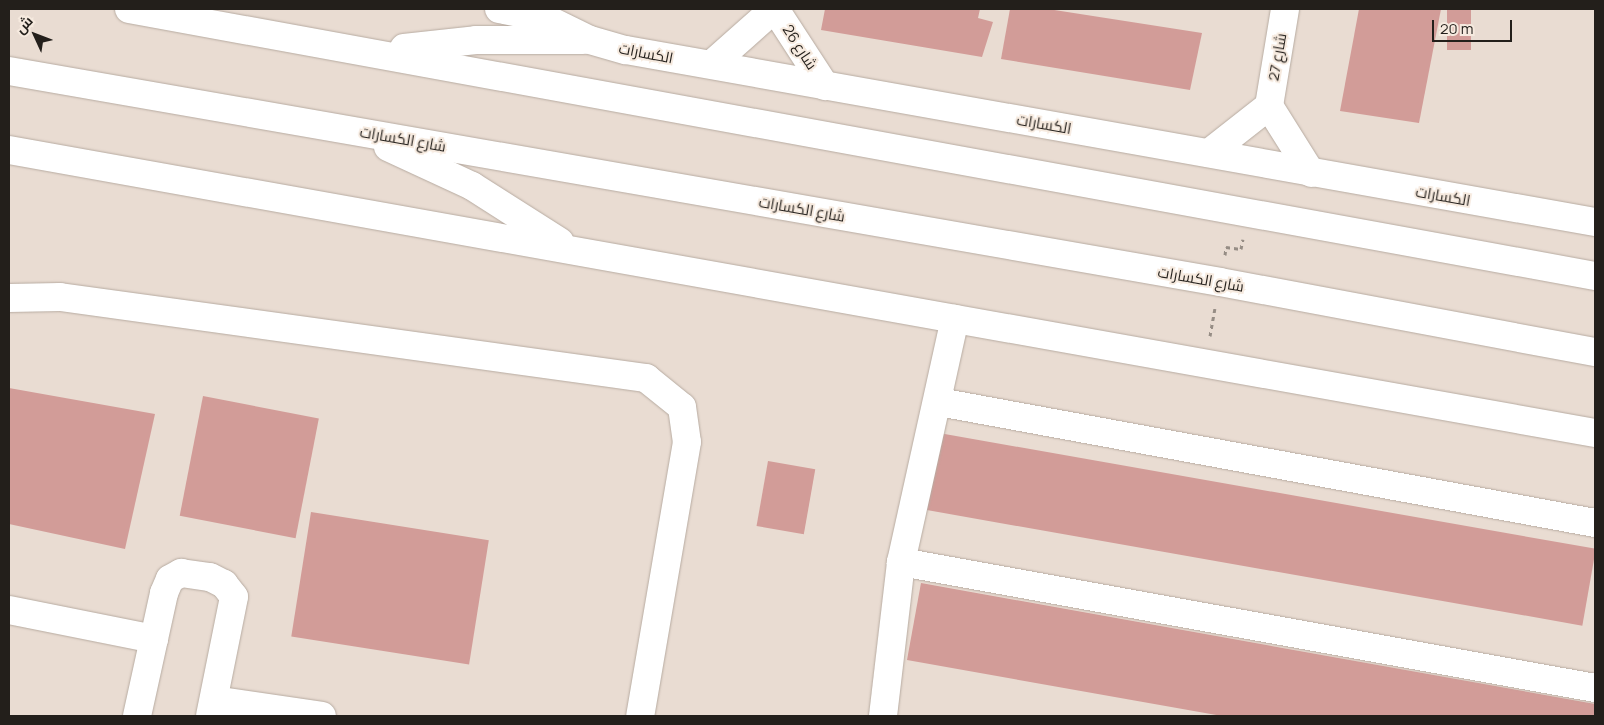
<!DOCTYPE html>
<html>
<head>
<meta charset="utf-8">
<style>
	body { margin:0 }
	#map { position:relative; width:1604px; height:725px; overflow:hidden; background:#e9dcd2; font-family:Manrope,Cairo,sans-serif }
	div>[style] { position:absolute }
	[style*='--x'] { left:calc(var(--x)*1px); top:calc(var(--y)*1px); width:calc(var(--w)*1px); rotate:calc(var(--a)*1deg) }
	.building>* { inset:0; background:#d29c98; transform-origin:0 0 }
	.path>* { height:3px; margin-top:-1.5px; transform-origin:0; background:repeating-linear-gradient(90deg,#968d85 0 4px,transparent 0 8px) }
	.roads { filter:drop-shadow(0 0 1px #b7aba1) drop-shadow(0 0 1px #b7aba1) }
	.minor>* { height:28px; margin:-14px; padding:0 14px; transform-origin:14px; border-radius:14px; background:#fff }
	span { translate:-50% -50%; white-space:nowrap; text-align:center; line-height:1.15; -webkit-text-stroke:4px #f6eadf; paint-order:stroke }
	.street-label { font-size:15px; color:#231f1b }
	.frame { position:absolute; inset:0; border:10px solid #231f1b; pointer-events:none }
	.north { position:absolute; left:10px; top:10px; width:50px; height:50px; -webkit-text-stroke:4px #f6eadf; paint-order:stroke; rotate:313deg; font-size:14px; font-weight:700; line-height:20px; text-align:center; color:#231f1b }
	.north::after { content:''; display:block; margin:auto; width:18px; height:22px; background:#231f1b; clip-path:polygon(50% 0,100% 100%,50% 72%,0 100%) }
	.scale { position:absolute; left:1432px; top:20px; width:80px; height:22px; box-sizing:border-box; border:2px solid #231f1b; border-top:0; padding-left:6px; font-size:15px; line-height:18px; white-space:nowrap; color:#231f1b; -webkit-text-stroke:4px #f6eadf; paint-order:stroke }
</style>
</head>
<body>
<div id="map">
	<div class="building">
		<i style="clip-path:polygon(825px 9px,980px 9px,978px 18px,993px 22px,982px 57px,821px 30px)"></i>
		<i style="clip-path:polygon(1010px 9px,1048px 9px,1202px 33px,1190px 90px,1001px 59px)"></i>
		<i style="clip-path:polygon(1359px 9px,1441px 9px,1419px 123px,1340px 111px)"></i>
		<i style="left:1447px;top:9px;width:24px;height:41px"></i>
		<i style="clip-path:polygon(9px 388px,155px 414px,125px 549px,9px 524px)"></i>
		<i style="left:203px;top:396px;width:118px;height:122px;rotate:11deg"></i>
		<i style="left:939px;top:433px;width:667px;height:78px;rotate:10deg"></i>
		<i style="left:768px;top:461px;width:48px;height:66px;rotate:10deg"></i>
		<i style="left:311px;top:512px;width:180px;height:126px;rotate:9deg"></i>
		<i style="clip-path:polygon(921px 583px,1595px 704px,1595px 716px,1222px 716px,907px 660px)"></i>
	</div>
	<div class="path">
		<i style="--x:1225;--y:255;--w:8;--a:-83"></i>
		<i style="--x:1226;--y:247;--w:15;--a:8"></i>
		<i style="--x:1241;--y:249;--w:10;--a:-79"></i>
		<i style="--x:1210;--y:336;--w:28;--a:-80"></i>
	</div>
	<div class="roads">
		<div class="minor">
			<i style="--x:129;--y:9;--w:1490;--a:10.32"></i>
			<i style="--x:499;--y:9;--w:47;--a:11.1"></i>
			<i style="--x:545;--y:18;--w:50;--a:26.1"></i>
			<i style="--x:590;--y:40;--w:37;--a:16"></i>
			<i style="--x:626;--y:50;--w:984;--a:10.07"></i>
			<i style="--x:775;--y:9;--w:92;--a:57"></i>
			<i style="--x:404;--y:48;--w:72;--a:-6.3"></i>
			<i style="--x:476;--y:40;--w:107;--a:0"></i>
			<i style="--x:712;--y:64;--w:83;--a:-41.6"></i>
			<i style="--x:9;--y:71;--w:1229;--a:9.88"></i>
			<i style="--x:1220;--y:282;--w:381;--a:10.6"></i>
			<i style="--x:1269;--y:106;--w:79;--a:57.9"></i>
			<i style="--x:388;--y:147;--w:93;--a:24.9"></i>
			<i style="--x:472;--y:186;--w:104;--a:32.5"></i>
			<i style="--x:9;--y:150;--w:1611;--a:10.12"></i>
			<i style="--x:1209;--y:153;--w:76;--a:-38.1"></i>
			<i style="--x:1269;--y:106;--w:98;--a:-80.6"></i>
			<i style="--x:9;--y:298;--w:51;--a:-1.1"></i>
			<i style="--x:60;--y:297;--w:592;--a:7.87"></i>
			<i style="--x:646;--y:378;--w:46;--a:38.9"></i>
			<i style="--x:682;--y:407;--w:35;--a:82"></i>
			<i style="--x:687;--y:442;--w:278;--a:99.7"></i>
			<i style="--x:939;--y:402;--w:667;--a:10.45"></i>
			<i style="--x:901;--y:562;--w:705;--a:10.29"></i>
			<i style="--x:9;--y:610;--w:148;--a:11.3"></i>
			<i style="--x:214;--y:700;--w:109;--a:8.4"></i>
			<i style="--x:137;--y:716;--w:126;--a:-77.6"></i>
			<i style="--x:164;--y:593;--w:15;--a:-67"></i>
			<i style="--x:170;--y:579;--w:13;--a:-29"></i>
			<i style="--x:181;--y:573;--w:29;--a:8"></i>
			<i style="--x:210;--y:577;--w:16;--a:27"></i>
			<i style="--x:224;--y:584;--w:16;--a:52"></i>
			<i style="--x:234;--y:597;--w:121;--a:101.4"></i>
			<i style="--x:883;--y:716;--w:155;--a:-83.3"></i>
			<i style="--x:901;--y:562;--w:249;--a:-77.5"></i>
		</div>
	</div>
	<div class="street-label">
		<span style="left:800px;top:47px;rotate:57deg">شارع 26</span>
		<span style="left:646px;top:53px;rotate:11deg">الكسارات</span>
		<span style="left:1277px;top:57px;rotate:-80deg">شارع 27</span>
		<span style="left:1044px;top:124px;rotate:10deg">الكسارات</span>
		<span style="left:403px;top:139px;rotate:10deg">شارع الكسارات</span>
		<span style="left:1443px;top:196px;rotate:10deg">الكسارات</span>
		<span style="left:802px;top:209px;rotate:10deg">شارع الكسارات</span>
		<span style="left:1201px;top:279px;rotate:10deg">شارع الكسارات</span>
	</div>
	<div class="frame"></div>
	<div class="north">ش</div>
	<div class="scale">20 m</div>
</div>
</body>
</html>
